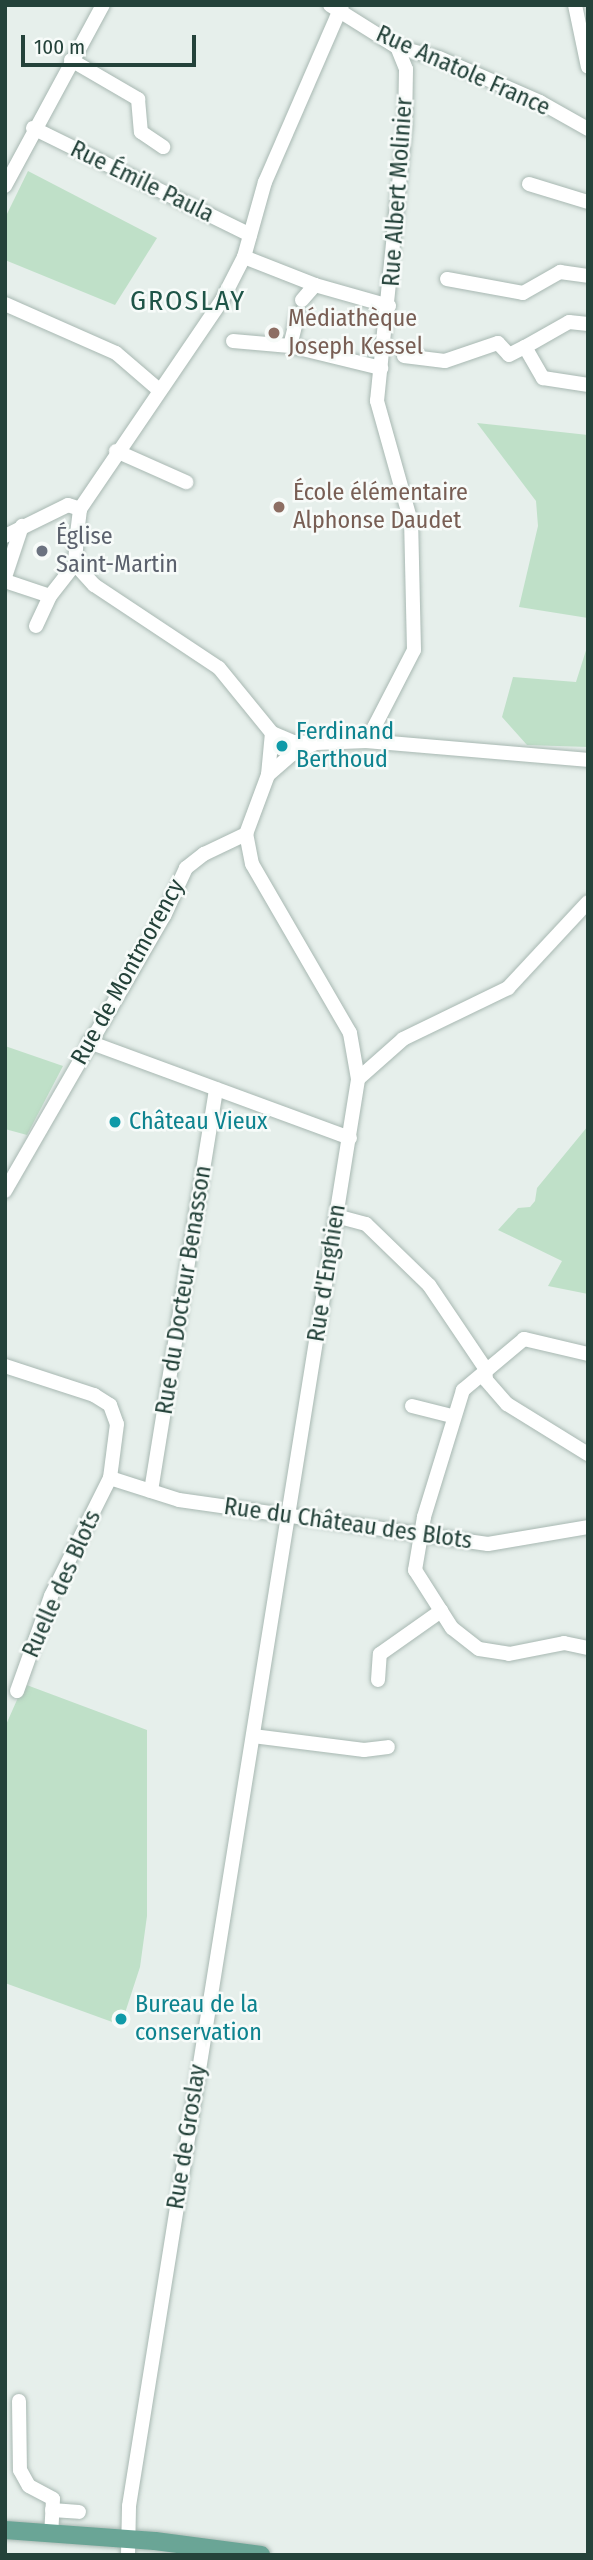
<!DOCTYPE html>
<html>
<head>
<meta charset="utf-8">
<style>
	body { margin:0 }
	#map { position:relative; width:593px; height:2560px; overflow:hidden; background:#e6efeb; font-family:"Fira Sans Condensed",sans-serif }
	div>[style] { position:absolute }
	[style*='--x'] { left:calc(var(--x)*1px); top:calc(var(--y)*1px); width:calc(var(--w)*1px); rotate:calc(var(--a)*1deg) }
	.green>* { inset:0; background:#bfe0c8 }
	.roads { filter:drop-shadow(0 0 2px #a8b8b2) drop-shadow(0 0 2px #a8b8b2) }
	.minor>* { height:14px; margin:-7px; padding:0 7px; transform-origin:7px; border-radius:7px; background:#fff }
	.major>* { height:18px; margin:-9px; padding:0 9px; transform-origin:9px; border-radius:9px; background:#6aa596 }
	.dots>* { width:19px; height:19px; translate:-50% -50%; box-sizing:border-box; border:4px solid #f7fbf9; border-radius:50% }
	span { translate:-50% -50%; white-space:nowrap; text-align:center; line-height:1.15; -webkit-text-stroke:5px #f7fbf9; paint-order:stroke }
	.street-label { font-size:24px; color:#24423a }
	.education-label { font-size:24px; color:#785e54 }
	.left { translate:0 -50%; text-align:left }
	.worship-label { font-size:24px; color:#5b616d }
	.culture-label { font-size:24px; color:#0d838f }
	.quarter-label { font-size:28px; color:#1f5548; letter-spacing:2px }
	.frame { position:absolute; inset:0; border:7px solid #24423a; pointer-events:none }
	.scale { position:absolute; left:21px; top:35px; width:175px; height:32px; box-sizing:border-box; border:4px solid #24423a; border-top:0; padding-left:9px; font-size:21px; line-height:24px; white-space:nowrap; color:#24423a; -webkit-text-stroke:5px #f7fbf9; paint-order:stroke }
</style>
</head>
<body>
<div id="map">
	<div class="green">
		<i style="clip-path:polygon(28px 171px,157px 238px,115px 305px,5px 260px,5px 218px)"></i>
		<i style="clip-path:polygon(477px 423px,588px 435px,588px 618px,519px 607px,538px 526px,536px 501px)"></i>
		<i style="clip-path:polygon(588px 644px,588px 747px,527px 745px,502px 717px,513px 677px,576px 682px)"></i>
		<i style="clip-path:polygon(5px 1046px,63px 1066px,27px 1135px,5px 1129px)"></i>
		<i style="clip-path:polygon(588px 1126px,588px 1294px,548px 1286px,562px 1261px,498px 1230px,518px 1208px,530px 1207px,535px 1201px,537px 1188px)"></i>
		<i style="clip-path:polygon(24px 1684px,147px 1730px,147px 1916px,140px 1967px,125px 2013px,118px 2012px,115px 2023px,5px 1983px,5px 1727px)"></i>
	</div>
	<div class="roads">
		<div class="minor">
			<i style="--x:330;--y:5;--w:79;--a:32.1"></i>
			<i style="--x:397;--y:47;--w:43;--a:14.7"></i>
			<i style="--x:439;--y:58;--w:110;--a:23.5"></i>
			<i style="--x:540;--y:102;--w:55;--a:29.4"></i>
			<i style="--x:575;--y:5;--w:63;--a:78.2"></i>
			<i style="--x:71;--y:60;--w:78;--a:30.2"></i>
			<i style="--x:138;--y:99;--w:33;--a:85"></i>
			<i style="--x:141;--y:132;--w:27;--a:34"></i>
			<i style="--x:33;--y:128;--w:242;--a:26.2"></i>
			<i style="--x:529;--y:184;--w:62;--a:17"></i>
			<i style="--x:5;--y:186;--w:206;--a:-61.6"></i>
			<i style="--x:244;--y:257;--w:76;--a:21.5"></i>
			<i style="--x:315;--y:285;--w:77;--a:15.8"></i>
			<i style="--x:447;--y:279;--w:77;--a:10.4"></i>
			<i style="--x:523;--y:293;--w:43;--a:-29.6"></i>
			<i style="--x:560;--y:272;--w:28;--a:8"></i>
			<i style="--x:302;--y:300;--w:20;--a:-49"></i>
			<i style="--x:5;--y:304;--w:121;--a:23.8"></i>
			<i style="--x:116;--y:353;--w:57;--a:40.7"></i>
			<i style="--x:588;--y:324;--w:19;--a:-174"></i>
			<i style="--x:569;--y:322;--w:51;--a:150.4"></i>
			<i style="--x:525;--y:347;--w:36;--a:60"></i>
			<i style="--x:543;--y:378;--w:46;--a:8.8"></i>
			<i style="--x:233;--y:341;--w:57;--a:5"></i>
			<i style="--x:290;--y:346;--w:94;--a:13.6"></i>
			<i style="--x:290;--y:346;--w:33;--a:-76"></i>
			<i style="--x:404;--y:356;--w:41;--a:7"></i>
			<i style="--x:445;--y:361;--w:56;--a:-18.8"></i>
			<i style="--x:498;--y:343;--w:16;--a:47"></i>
			<i style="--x:509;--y:355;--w:18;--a:-27"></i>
			<i style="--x:116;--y:451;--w:77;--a:23.9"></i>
			<i style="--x:5;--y:536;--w:70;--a:-26.2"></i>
			<i style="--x:68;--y:505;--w:13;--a:18"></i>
			<i style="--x:5;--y:577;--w:54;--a:-71.6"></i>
			<i style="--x:5;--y:581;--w:47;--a:18.4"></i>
			<i style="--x:50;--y:596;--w:41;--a:-52"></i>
			<i style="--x:36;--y:626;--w:33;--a:-65"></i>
			<i style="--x:272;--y:733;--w:23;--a:23"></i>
			<i style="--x:293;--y:742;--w:21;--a:3"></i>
			<i style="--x:367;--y:741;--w:102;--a:-62.7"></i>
			<i style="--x:414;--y:650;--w:128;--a:-91.3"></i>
			<i style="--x:411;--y:522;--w:126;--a:-105.7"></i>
			<i style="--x:377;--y:401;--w:275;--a:-84.2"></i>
			<i style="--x:405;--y:127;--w:58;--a:-89"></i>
			<i style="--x:406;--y:69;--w:24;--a:-112"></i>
			<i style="--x:268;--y:775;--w:30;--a:-41"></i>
			<i style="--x:291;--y:755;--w:28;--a:-26"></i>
			<i style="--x:316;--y:743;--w:51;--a:-2.2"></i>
			<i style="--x:367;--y:741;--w:222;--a:4.9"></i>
			<i style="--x:89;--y:1042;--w:278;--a:20.2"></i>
			<i style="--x:358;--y:1079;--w:60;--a:-41.6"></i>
			<i style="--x:403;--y:1039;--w:117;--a:-25.9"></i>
			<i style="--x:508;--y:988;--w:117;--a:-47.1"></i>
			<i style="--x:5;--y:1191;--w:318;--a:-60"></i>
			<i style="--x:164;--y:916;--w:53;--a:-65.4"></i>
			<i style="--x:186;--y:868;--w:23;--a:-38"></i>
			<i style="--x:204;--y:854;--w:47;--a:-25.5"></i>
			<i style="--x:246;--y:834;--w:63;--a:-69.6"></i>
			<i style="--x:268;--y:775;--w:42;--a:-84.6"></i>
			<i style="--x:272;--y:733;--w:84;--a:-129.2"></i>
			<i style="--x:219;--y:668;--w:150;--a:-146.4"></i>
			<i style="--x:94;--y:585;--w:28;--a:-132"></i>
			<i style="--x:75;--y:564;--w:30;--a:-86"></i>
			<i style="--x:77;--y:534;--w:25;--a:-83"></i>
			<i style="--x:80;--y:509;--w:253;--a:-55.8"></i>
			<i style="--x:222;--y:300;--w:48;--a:-62.9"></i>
			<i style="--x:244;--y:257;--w:78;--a:-74.4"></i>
			<i style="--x:265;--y:182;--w:193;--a:-66.5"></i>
			<i style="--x:336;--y:1216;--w:31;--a:15"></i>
			<i style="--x:366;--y:1224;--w:88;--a:44.1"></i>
			<i style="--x:429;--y:1285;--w:100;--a:56"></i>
			<i style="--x:485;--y:1368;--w:12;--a:85"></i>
			<i style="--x:486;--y:1380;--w:32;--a:49"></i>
			<i style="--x:507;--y:1404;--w:95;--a:31.7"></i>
			<i style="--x:588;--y:1354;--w:66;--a:-166.8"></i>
			<i style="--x:524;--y:1339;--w:80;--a:140.1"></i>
			<i style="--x:463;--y:1390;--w:133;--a:107.1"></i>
			<i style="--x:424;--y:1517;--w:54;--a:99.6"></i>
			<i style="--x:415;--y:1570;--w:69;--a:57.5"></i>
			<i style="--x:452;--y:1628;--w:34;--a:38"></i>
			<i style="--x:479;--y:1649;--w:30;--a:9"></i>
			<i style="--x:509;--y:1654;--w:56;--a:-11.3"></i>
			<i style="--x:564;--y:1643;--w:25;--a:12"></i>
			<i style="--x:5;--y:1366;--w:94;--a:18"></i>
			<i style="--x:94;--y:1395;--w:19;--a:32"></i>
			<i style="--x:110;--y:1405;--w:20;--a:70"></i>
			<i style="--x:117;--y:1424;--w:54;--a:97.4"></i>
			<i style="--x:110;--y:1478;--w:132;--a:116.6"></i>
			<i style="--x:51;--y:1596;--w:101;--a:109.7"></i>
			<i style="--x:412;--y:1406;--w:41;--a:14"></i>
			<i style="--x:110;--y:1478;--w:72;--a:17.7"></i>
			<i style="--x:179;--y:1500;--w:312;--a:8.1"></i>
			<i style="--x:488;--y:1544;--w:101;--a:-9.6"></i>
			<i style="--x:151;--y:1491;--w:407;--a:-80.8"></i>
			<i style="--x:378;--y:1680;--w:26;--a:-86"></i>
			<i style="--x:380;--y:1654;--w:75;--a:-35.2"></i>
			<i style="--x:253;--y:1736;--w:112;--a:7.2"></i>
			<i style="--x:364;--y:1750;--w:24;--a:-7"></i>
			<i style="--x:19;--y:2401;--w:69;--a:89.2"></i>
			<i style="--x:20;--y:2470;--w:18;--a:61"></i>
			<i style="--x:29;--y:2486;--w:27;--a:28"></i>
			<i style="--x:53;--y:2499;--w:33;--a:93"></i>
			<i style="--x:52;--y:2510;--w:27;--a:4"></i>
			<i style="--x:128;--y:2555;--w:49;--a:-88.8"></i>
			<i style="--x:129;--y:2506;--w:1445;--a:-80.88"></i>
			<i style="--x:358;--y:1079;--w:47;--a:-99.9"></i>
			<i style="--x:350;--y:1033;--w:195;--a:-120.1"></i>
			<i style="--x:252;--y:864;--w:31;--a:-101"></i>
		</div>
		<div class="major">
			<i style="--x:5;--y:2530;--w:150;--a:4.2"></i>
			<i style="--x:155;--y:2541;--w:107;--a:7.5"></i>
		</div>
	</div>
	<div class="dots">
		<i style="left:274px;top:333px;background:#8d6e63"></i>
		<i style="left:279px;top:507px;background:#8d6e63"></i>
		<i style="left:42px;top:551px;background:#6b7280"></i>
		<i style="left:282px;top:746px;background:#0f9aa8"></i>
		<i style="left:115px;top:1122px;background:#0f9aa8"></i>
		<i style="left:121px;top:2019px;background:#0f9aa8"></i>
	</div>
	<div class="street-label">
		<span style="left:463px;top:71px;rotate:24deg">Rue Anatole France</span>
		<span style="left:142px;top:182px;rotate:26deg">Rue Émile Paula</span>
		<span style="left:398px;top:192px;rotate:-86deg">Rue Albert Molinier</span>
		<span style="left:128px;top:972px;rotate:-61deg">Rue de Montmorency</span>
		<span style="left:327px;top:1273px;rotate:-81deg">Rue d'Enghien</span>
		<span style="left:184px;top:1290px;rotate:-81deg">Rue du Docteur Benasson</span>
		<span style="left:348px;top:1524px;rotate:8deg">Rue du Château des Blots</span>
		<span style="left:62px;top:1584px;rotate:-66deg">Ruelle des Blots</span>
		<span style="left:187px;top:2137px;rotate:-81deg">Rue de Groslay</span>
	</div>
	<div class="education-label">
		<span class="left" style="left:288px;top:333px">Médiathèque<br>Joseph Kessel</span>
		<span class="left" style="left:293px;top:507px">École élémentaire<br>Alphonse Daudet</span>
	</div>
	<div class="worship-label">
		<span class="left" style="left:56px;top:551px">Église<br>Saint-Martin</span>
	</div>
	<div class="culture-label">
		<span class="left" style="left:296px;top:746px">Ferdinand<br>Berthoud</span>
		<span class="left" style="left:129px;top:1122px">Château Vieux</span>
		<span class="left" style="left:135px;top:2019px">Bureau de la<br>conservation</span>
	</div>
	<div class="quarter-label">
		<span style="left:188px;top:301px">GROSLAY</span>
	</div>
	<div class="frame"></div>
	<div class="scale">100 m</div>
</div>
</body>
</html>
